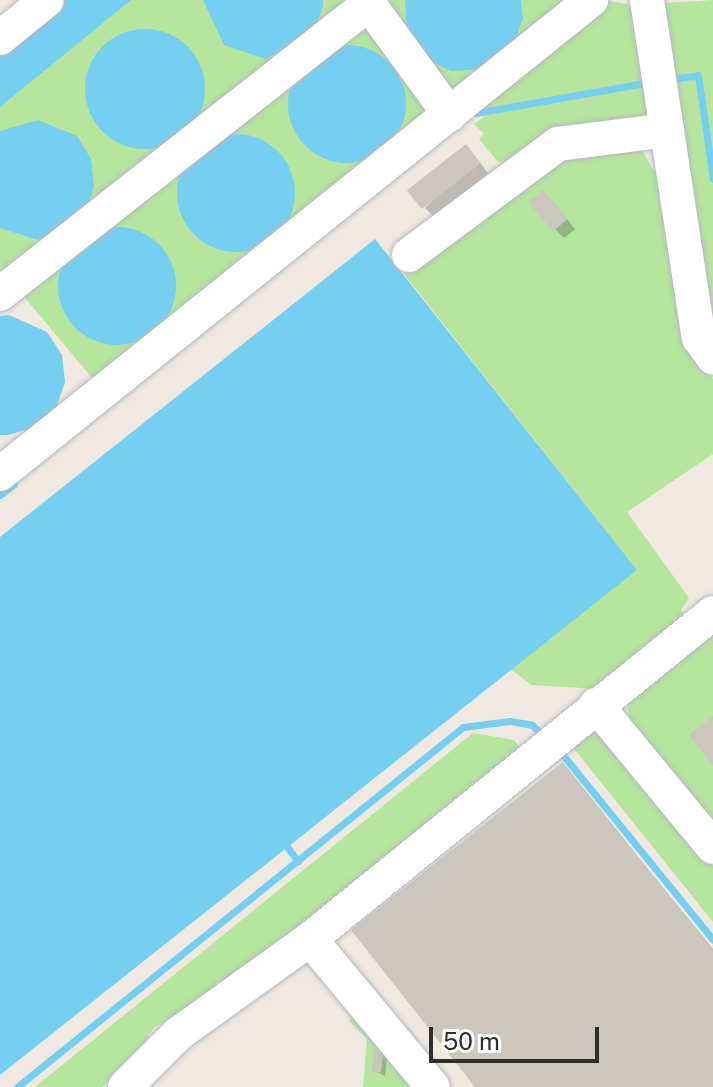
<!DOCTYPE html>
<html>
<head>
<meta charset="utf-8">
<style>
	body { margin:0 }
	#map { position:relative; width:713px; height:1087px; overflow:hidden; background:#efe9e1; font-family:"Public Sans",sans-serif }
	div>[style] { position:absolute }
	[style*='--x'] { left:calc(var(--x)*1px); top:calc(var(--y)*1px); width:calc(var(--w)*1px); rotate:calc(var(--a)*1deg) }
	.green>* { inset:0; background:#b6e59e }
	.water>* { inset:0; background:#75cff0 }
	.round { border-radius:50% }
	.shadow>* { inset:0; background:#0003 }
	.stream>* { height:7px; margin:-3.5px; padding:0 3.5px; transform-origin:3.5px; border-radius:3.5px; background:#75cff0 }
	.building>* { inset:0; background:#cbc7bf; transform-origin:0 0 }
	.roads { filter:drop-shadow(0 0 2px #b4b7c1) drop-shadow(0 0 2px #b4b7c1) }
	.minor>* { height:34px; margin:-17px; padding:0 17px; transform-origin:17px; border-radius:17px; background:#fff }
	span { translate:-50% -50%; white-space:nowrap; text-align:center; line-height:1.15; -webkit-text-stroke:6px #fff; paint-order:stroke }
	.scale { position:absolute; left:429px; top:1027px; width:170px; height:36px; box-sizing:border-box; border:4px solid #2e2e2e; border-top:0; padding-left:10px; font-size:24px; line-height:28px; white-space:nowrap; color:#2e2e2e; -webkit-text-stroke:6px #fff; paint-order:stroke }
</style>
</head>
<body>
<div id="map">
	<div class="green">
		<i style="clip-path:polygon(130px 0,575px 0,93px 379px,0 268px,0 106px)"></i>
		<i style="clip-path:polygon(601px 0,628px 4px,637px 18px,654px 113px,519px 166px,497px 161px,479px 139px,484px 134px,474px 124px,486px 115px,472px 104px)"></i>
		<i style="clip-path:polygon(713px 0,713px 344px,659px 10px,665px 3px)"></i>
		<i style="clip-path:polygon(640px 147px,664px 188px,692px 354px,713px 379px,713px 454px,627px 512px,689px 598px,681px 610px,686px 616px,598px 689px,531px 685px,511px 669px,636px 569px,404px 274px,545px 161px)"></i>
		<i style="clip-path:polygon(713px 623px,713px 826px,631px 728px,626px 697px)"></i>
		<i style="clip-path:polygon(579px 731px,609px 736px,713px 866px,713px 922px,567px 740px)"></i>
		<i style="clip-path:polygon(473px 733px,514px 740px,520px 748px,224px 988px,153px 1028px,135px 1061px,102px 1087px,35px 1087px)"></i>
		<i style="clip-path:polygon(353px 1016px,419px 1087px,363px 1087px,367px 1039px,349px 1021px)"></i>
	</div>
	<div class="water">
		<i style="clip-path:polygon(65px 0,131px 0,0 107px,0 52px)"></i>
		<i style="clip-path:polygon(203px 0,323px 0,323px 6px,313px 32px,266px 59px,224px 45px)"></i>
		<i style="clip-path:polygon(405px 0,521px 0,523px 19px,513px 45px,481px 69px,451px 71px,424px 58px,407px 33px)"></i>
		<i class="round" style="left:85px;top:29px;width:120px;height:120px"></i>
		<i class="round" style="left:288px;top:45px;width:118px;height:118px"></i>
		<i style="clip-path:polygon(38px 120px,77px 136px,91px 159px,94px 187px,85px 213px,38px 240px,0 228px,0 131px)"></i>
		<i class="round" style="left:177px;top:134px;width:118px;height:118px"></i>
		<i class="round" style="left:58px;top:227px;width:118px;height:118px"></i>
		<i style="clip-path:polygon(375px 239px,637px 570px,0 1075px,0 537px)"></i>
		<i style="clip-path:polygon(9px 315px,47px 332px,62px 355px,65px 382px,56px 408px,36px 427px,8px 435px,0 435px,0 316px)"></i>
	</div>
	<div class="shadow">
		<i style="clip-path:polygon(475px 156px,488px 173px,434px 217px,425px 208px)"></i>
		<i style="clip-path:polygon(552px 201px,575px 229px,564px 238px,555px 229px)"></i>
		<i style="clip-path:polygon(563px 765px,713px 949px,713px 1087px,478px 1087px)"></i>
		<i style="clip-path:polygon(382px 1055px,387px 1059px,385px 1076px,374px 1071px)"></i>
	</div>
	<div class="stream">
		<i style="--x:673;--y:79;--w:25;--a:-9"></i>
		<i style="--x:698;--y:75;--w:105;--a:81.8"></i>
		<i style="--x:476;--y:113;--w:177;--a:-10.1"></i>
		<i style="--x:0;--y:495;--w:18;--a:-38"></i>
		<i style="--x:558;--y:749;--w:246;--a:50.9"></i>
		<i style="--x:287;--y:847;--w:18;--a:52"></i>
		<i style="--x:17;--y:1087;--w:573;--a:-38.91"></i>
		<i style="--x:463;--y:727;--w:47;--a:-7.3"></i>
		<i style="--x:510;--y:721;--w:22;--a:10"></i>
		<i style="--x:532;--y:725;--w:19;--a:43"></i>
	</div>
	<div class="building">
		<i style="left:466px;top:144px;width:24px;height:75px;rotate:52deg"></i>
		<i style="left:543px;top:190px;width:38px;height:19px;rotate:50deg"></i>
		<i style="clip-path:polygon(713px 716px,713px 766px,689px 735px)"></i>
		<i style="clip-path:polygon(563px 762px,713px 951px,713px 1087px,475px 1087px,351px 930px)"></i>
		<i style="left:374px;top:1052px;width:9px;height:20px;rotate:6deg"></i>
	</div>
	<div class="roads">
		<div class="minor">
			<i style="--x:647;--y:0;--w:342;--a:81.3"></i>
			<i style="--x:699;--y:338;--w:24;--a:54"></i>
			<i style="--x:0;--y:38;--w:60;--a:-39"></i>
			<i style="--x:409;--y:255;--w:186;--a:-36.7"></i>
			<i style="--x:558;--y:144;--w:110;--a:-7.3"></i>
			<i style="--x:0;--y:294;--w:469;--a:-38.2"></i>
			<i style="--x:369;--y:4;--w:137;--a:53.9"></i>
			<i style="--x:0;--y:474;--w:758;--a:-38.73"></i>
			<i style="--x:596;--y:705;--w:184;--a:50.5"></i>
			<i style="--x:310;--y:939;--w:192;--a:50.3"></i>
			<i style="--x:125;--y:1087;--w:75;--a:-45"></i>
			<i style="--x:178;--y:1034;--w:163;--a:-35.7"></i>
			<i style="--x:310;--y:939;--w:518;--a:-38.97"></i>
		</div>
	</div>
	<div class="scale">50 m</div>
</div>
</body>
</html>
